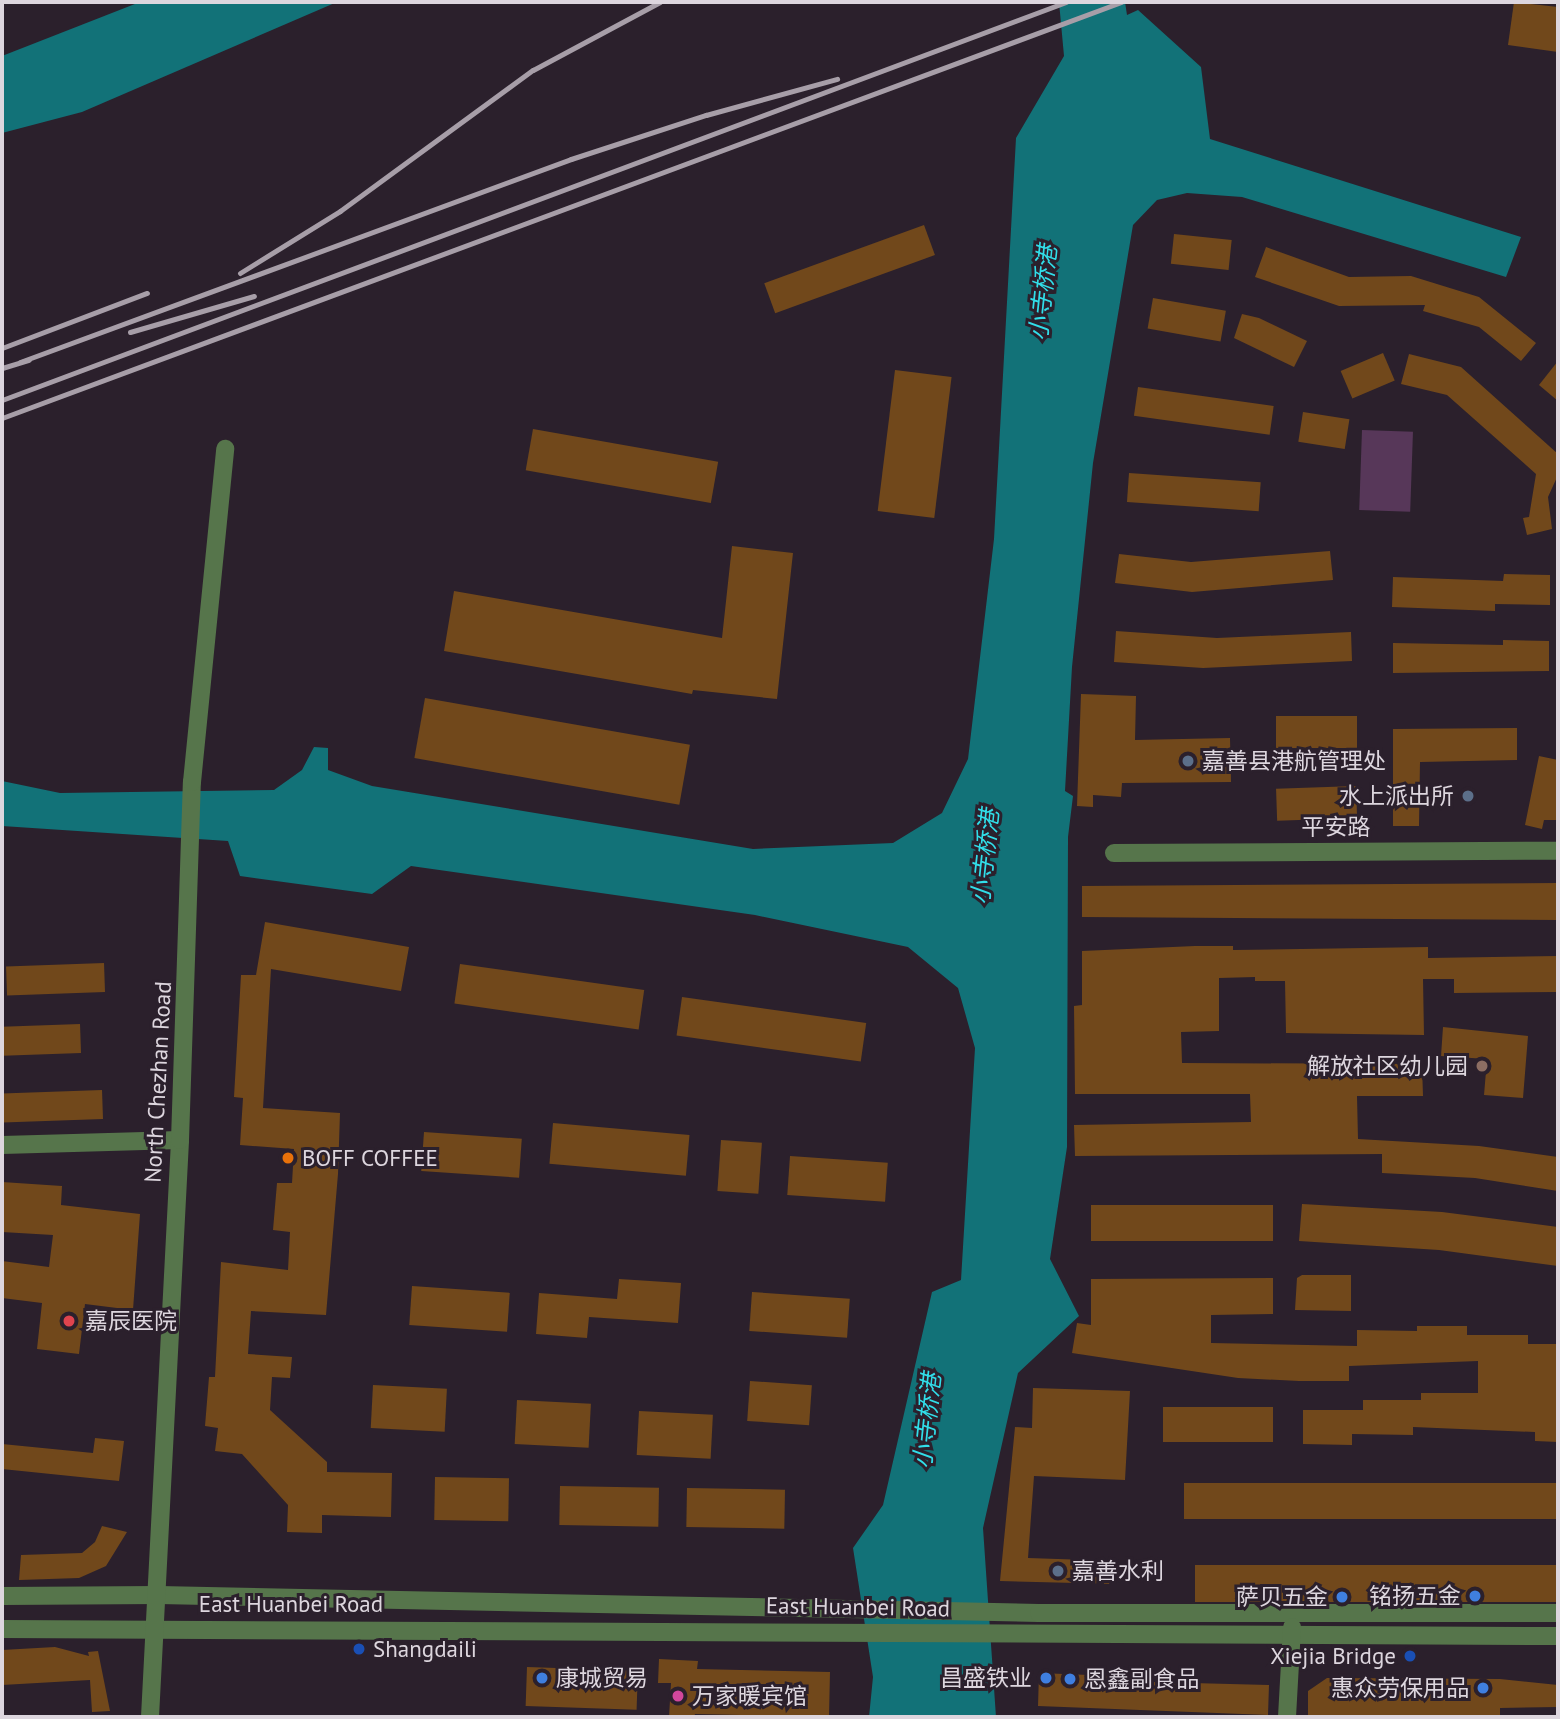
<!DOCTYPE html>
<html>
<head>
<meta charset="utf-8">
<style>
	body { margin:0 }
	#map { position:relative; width:1560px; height:1719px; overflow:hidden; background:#2b202c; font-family:"PT Sans","Noto Sans SC",sans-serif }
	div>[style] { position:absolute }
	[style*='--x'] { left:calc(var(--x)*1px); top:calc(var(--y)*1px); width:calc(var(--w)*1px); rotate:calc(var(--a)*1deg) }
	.green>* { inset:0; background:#573759; transform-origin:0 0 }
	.water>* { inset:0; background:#127278 }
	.building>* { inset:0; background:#71481b; transform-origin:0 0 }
	.minor>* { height:18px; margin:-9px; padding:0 9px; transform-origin:9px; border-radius:9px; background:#56754b }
	.rail>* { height:5px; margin:-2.5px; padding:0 2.5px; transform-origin:2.5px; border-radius:2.5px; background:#a79ea8 }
	.dots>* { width:19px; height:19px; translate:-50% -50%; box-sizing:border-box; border:4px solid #2b202c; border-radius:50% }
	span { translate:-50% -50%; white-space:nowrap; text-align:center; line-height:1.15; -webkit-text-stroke:6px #2b202c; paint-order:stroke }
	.poi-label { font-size:23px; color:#ddd6de }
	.left { translate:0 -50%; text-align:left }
	.right { translate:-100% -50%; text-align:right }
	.street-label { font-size:23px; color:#ddd6de }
	.water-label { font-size:24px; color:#31dee9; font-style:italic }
	.frame { position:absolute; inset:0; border:4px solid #ddd6de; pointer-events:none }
</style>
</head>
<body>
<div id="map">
	<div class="green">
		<i style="left:1362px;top:430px;width:51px;height:80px;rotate:2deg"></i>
	</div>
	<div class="water">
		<i style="clip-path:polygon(140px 2px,337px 2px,82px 112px,2px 133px,2px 56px)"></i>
		<i style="clip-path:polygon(1059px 2px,1125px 2px,1127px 15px,1138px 10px,1201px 67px,1210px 139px,1521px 237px,1506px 277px,1242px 197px,1187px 193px,1157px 200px,1133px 225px,1093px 463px,1072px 667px,1065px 791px,1073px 796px,1068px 837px,1067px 1147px,1050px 1259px,1079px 1316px,1018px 1373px,983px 1528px,996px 1717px,869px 1717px,873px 1677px,853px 1548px,883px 1505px,932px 1292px,961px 1280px,975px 1048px,958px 988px,908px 947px,755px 915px,411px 866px,372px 894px,240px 876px,228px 841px,2px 826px,2px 781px,60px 793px,274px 790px,302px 770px,314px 747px,328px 748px,328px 770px,372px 786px,753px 849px,893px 843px,942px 813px,968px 759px,994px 539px,1016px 138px,1064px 56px)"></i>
	</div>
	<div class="building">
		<i style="clip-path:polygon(1514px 2px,1558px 7px,1558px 52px,1508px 45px)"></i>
		<i style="left:924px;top:225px;width:32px;height:170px;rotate:70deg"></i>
		<i style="left:1174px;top:234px;width:58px;height:30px;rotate:6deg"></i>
		<i style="clip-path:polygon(1266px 247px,1349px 277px,1411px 276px,1479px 297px,1536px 343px,1521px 361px,1479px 327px,1423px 311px,1425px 305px,1339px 306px,1255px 277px)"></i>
		<i style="left:1153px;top:298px;width:74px;height:31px;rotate:10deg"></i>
		<i style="clip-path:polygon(1242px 314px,1259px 318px,1307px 341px,1294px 367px,1234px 338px)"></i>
		<i style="left:1383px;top:353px;width:30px;height:46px;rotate:67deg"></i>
		<i style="clip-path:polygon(1409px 354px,1461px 367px,1558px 454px,1558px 475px,1548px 497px,1552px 529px,1527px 535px,1523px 518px,1529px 517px,1536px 474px,1447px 395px,1401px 384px)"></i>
		<i style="clip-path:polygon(1558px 361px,1558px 401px,1539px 385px)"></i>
		<i style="left:895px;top:370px;width:57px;height:142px;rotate:7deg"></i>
		<i style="left:1138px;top:387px;width:137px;height:29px;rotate:8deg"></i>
		<i style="left:1303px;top:412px;width:47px;height:30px;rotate:9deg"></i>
		<i style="left:533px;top:429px;width:188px;height:42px;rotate:10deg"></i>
		<i style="left:1129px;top:473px;width:132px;height:29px;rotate:4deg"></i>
		<i style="clip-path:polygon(732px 546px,793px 553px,777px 699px,693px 690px,692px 694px,444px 651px,454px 591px,722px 638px)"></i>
		<i style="clip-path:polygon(1330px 551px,1333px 580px,1192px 592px,1115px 583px,1119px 554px,1191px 562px)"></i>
		<i style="clip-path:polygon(1504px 574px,1550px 575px,1550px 605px,1495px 604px,1495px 611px,1392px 607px,1393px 577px,1503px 581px)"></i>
		<i style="clip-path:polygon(1116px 631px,1217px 638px,1351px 632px,1352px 661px,1203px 668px,1114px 662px)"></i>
		<i style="clip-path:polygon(1503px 640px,1549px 641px,1549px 671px,1393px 673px,1393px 643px,1503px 645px)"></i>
		<i style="clip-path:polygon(1081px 694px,1136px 696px,1135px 740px,1230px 738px,1231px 782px,1122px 783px,1121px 797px,1093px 795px,1093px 807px,1077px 806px)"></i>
		<i style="left:425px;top:698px;width:269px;height:61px;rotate:10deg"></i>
		<i style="left:1357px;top:716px;width:32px;height:81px;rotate:90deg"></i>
		<i style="clip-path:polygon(1517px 728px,1517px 760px,1420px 762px,1419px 826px,1393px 826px,1393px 729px)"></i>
		<i style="clip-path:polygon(1539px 756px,1558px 760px,1558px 820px,1544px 820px,1542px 829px,1525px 825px)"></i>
		<i style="left:1356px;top:786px;width:32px;height:80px;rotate:88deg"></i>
		<i style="clip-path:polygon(1558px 883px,1558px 920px,1082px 917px,1082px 886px)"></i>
		<i style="clip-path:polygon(265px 922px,409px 947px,401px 991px,271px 969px,263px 1108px,340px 1113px,338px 1174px,326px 1315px,251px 1311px,248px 1354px,292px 1357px,290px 1378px,272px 1377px,270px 1410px,327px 1462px,327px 1472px,392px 1473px,391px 1517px,322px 1515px,322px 1533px,287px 1532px,288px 1505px,242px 1454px,215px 1451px,218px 1428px,205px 1426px,209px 1377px,215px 1377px,221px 1262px,288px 1270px,290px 1232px,273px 1230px,277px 1183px,292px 1183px,294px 1149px,240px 1145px,243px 1098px,234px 1097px,241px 975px,256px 975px)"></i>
		<i style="clip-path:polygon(1195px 946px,1233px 946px,1233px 950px,1428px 947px,1428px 958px,1558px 956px,1558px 992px,1454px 993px,1454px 979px,1423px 979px,1424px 1035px,1286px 1033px,1285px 981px,1255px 981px,1255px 977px,1219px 978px,1219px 1031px,1181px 1032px,1182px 1063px,1422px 1064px,1423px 1096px,1357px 1096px,1358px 1139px,1479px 1146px,1558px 1157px,1558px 1191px,1475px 1178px,1382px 1173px,1382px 1154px,1075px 1156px,1074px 1125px,1251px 1122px,1250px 1094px,1075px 1094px,1074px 1006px,1082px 1005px,1082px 951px)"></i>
		<i style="left:104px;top:963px;width:29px;height:98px;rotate:88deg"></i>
		<i style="left:460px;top:964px;width:186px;height:40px;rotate:8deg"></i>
		<i style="left:682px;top:997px;width:186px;height:39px;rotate:8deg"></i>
		<i style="left:80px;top:1024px;width:29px;height:78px;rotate:88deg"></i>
		<i style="clip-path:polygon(1443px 1027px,1528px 1036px,1523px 1098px,1484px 1095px,1487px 1059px,1441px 1056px)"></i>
		<i style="left:102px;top:1090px;width:29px;height:100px;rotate:88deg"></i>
		<i style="left:553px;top:1123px;width:137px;height:41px;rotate:5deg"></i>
		<i style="left:424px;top:1132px;width:98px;height:39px;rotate:4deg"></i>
		<i style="left:721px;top:1140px;width:41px;height:51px;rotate:4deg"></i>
		<i style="left:790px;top:1156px;width:98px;height:39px;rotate:4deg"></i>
		<i style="clip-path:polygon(2px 1182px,62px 1186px,61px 1205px,140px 1214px,133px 1310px,85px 1304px,79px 1354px,37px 1349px,42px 1303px,2px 1298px,2px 1261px,49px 1267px,53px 1235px,2px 1232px)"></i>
		<i style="clip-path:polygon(1302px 1204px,1442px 1212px,1558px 1227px,1558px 1266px,1439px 1250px,1299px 1241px)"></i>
		<i style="left:1091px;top:1205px;width:182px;height:36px"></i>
		<i style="clip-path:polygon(1302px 1275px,1351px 1275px,1351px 1311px,1295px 1310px,1297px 1278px)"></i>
		<i style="clip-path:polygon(1273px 1278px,1273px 1314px,1211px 1315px,1211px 1343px,1357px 1346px,1357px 1330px,1417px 1331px,1417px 1326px,1467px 1326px,1467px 1335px,1528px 1335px,1528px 1344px,1558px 1344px,1558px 1442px,1535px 1441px,1535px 1432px,1413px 1427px,1413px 1435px,1352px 1434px,1352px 1445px,1303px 1444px,1303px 1410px,1363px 1410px,1363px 1400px,1421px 1400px,1421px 1393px,1478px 1393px,1478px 1361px,1349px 1366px,1349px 1381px,1299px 1381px,1238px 1378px,1072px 1353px,1077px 1323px,1091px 1325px,1091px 1279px)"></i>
		<i style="clip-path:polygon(619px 1279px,681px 1283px,678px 1323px,589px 1317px,587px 1338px,536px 1334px,539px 1293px,617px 1299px)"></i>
		<i style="left:412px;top:1286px;width:98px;height:39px;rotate:4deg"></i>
		<i style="left:752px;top:1292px;width:98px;height:39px;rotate:4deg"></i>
		<i style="left:750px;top:1381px;width:62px;height:40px;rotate:4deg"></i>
		<i style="left:373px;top:1385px;width:74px;height:43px;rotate:3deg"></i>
		<i style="clip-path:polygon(1033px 1388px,1130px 1391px,1125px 1480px,1034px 1476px,1028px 1558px,1117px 1561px,1116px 1584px,1000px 1581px,1015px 1427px,1032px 1428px)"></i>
		<i style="left:517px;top:1400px;width:74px;height:44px;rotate:3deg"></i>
		<i style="left:1273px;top:1407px;width:35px;height:110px;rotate:90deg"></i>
		<i style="left:639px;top:1411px;width:74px;height:44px;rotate:3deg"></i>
		<i style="clip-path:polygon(95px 1438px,124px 1441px,119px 1481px,2px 1469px,2px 1444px,93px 1453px)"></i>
		<i style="left:435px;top:1477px;width:74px;height:43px;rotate:1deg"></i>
		<i style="left:1558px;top:1483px;width:36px;height:374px;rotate:90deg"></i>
		<i style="left:560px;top:1486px;width:99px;height:39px;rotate:1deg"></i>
		<i style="left:687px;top:1488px;width:98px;height:39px;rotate:1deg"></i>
		<i style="clip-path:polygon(102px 1526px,127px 1532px,106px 1566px,79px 1578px,19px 1580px,21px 1555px,82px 1553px,95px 1542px)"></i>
		<i style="left:1558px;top:1565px;width:37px;height:363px;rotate:90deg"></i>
		<i style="clip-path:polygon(55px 1647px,89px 1656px,88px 1652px,98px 1651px,110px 1711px,92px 1712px,90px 1680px,2px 1685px,2px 1650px)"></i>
		<i style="clip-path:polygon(659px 1659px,698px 1661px,697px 1669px,830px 1672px,829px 1717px,695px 1714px,694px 1717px,669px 1717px,671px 1683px,658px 1683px)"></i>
		<i style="left:527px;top:1667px;width:111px;height:39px;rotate:2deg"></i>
		<i style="clip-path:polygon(1039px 1673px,1114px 1676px,1114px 1681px,1269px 1685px,1268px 1715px,1038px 1706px)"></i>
		<i style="clip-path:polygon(1327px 1678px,1500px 1679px,1558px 1685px,1558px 1707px,1500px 1708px,1500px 1717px,1308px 1717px,1308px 1691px)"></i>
	</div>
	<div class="minor">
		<i style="--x:1114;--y:853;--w:444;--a:-0.3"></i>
		<i style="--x:2;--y:1145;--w:178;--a:-1.6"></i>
		<i style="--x:2;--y:1596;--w:157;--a:-0.4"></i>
		<i style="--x:159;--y:1595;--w:880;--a:1.17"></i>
		<i style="--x:1039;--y:1613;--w:519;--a:0"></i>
		<i style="--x:2;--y:1629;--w:1556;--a:0.26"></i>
		<i style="--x:150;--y:1717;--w:578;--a:-87.02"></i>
		<i style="--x:180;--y:1140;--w:358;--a:-88.1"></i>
		<i style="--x:192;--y:782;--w:335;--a:-84.3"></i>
		<i style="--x:1287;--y:1717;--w:90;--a:-86.8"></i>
	</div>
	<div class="rail">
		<i style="--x:240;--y:273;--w:118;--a:-31.8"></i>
		<i style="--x:340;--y:211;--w:239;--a:-36.2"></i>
		<i style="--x:533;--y:70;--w:144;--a:-28.2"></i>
		<i style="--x:130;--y:332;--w:129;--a:-16.2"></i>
		<i style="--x:2;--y:348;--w:155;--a:-20.8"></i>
		<i style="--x:20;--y:362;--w:587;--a:-20.22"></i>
		<i style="--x:571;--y:159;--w:142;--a:-18.1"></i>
		<i style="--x:706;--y:115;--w:136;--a:-15.4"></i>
		<i style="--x:2;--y:368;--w:28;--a:-17"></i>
		<i style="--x:2;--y:400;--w:1136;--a:-20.51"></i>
		<i style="--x:2;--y:418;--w:1194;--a:-20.39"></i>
	</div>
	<div class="dots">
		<i style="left:1188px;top:761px;background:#5c6f8a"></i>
		<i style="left:1468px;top:796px;background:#5c6f8a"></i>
		<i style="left:1482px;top:1066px;background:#8d6e63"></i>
		<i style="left:288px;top:1158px;background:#e8710a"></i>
		<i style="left:69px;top:1321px;background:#e0444e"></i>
		<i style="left:1058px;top:1571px;background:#5c6f8a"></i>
		<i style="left:1475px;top:1596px;background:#3f7fe0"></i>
		<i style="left:1342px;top:1597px;background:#3f7fe0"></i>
		<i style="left:359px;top:1649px;background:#1a4fb4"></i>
		<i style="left:1410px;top:1656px;background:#1a4fb4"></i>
		<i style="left:542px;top:1678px;background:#3f7fe0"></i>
		<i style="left:1046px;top:1678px;background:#3f7fe0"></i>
		<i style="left:1070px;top:1679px;background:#3f7fe0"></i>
		<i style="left:1483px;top:1688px;background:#3f7fe0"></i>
		<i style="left:678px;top:1696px;background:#d1479c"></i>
	</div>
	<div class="poi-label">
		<span class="left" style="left:1202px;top:761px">嘉善县港航管理处</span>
		<span class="right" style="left:1454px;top:796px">水上派出所</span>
		<span class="right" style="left:1468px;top:1066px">解放社区幼儿园</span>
		<span class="left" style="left:302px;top:1158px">BOFF COFFEE</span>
		<span class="left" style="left:85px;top:1321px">嘉辰医院</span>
		<span class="left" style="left:1072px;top:1571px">嘉善水利</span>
		<span class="right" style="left:1461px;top:1596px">铭扬五金</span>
		<span class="right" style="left:1328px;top:1597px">萨贝五金</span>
		<span class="left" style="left:373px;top:1649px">Shangdaili</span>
		<span class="right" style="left:1396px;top:1656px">Xiejia Bridge</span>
		<span class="left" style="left:556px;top:1678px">康城贸易</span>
		<span class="right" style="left:1032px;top:1678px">昌盛铁业</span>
		<span class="left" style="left:1084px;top:1679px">恩鑫副食品</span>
		<span class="right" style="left:1469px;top:1688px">惠众劳保用品</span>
		<span class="left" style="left:692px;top:1696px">万家暖宾馆</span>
	</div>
	<div class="street-label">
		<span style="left:1336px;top:827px">平安路</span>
		<span style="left:158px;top:1082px;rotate:-87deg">North Chezhan Road</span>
		<span style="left:291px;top:1604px">East Huanbei Road</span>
		<span style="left:858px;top:1607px;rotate:1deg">East Huanbei Road</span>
	</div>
	<div class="water-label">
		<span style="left:1043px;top:293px;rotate:-84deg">小寺桥港</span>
		<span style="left:985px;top:857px;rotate:-84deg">小寺桥港</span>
		<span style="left:927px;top:1421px;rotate:-84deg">小寺桥港</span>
	</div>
	<div class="frame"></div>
</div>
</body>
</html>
